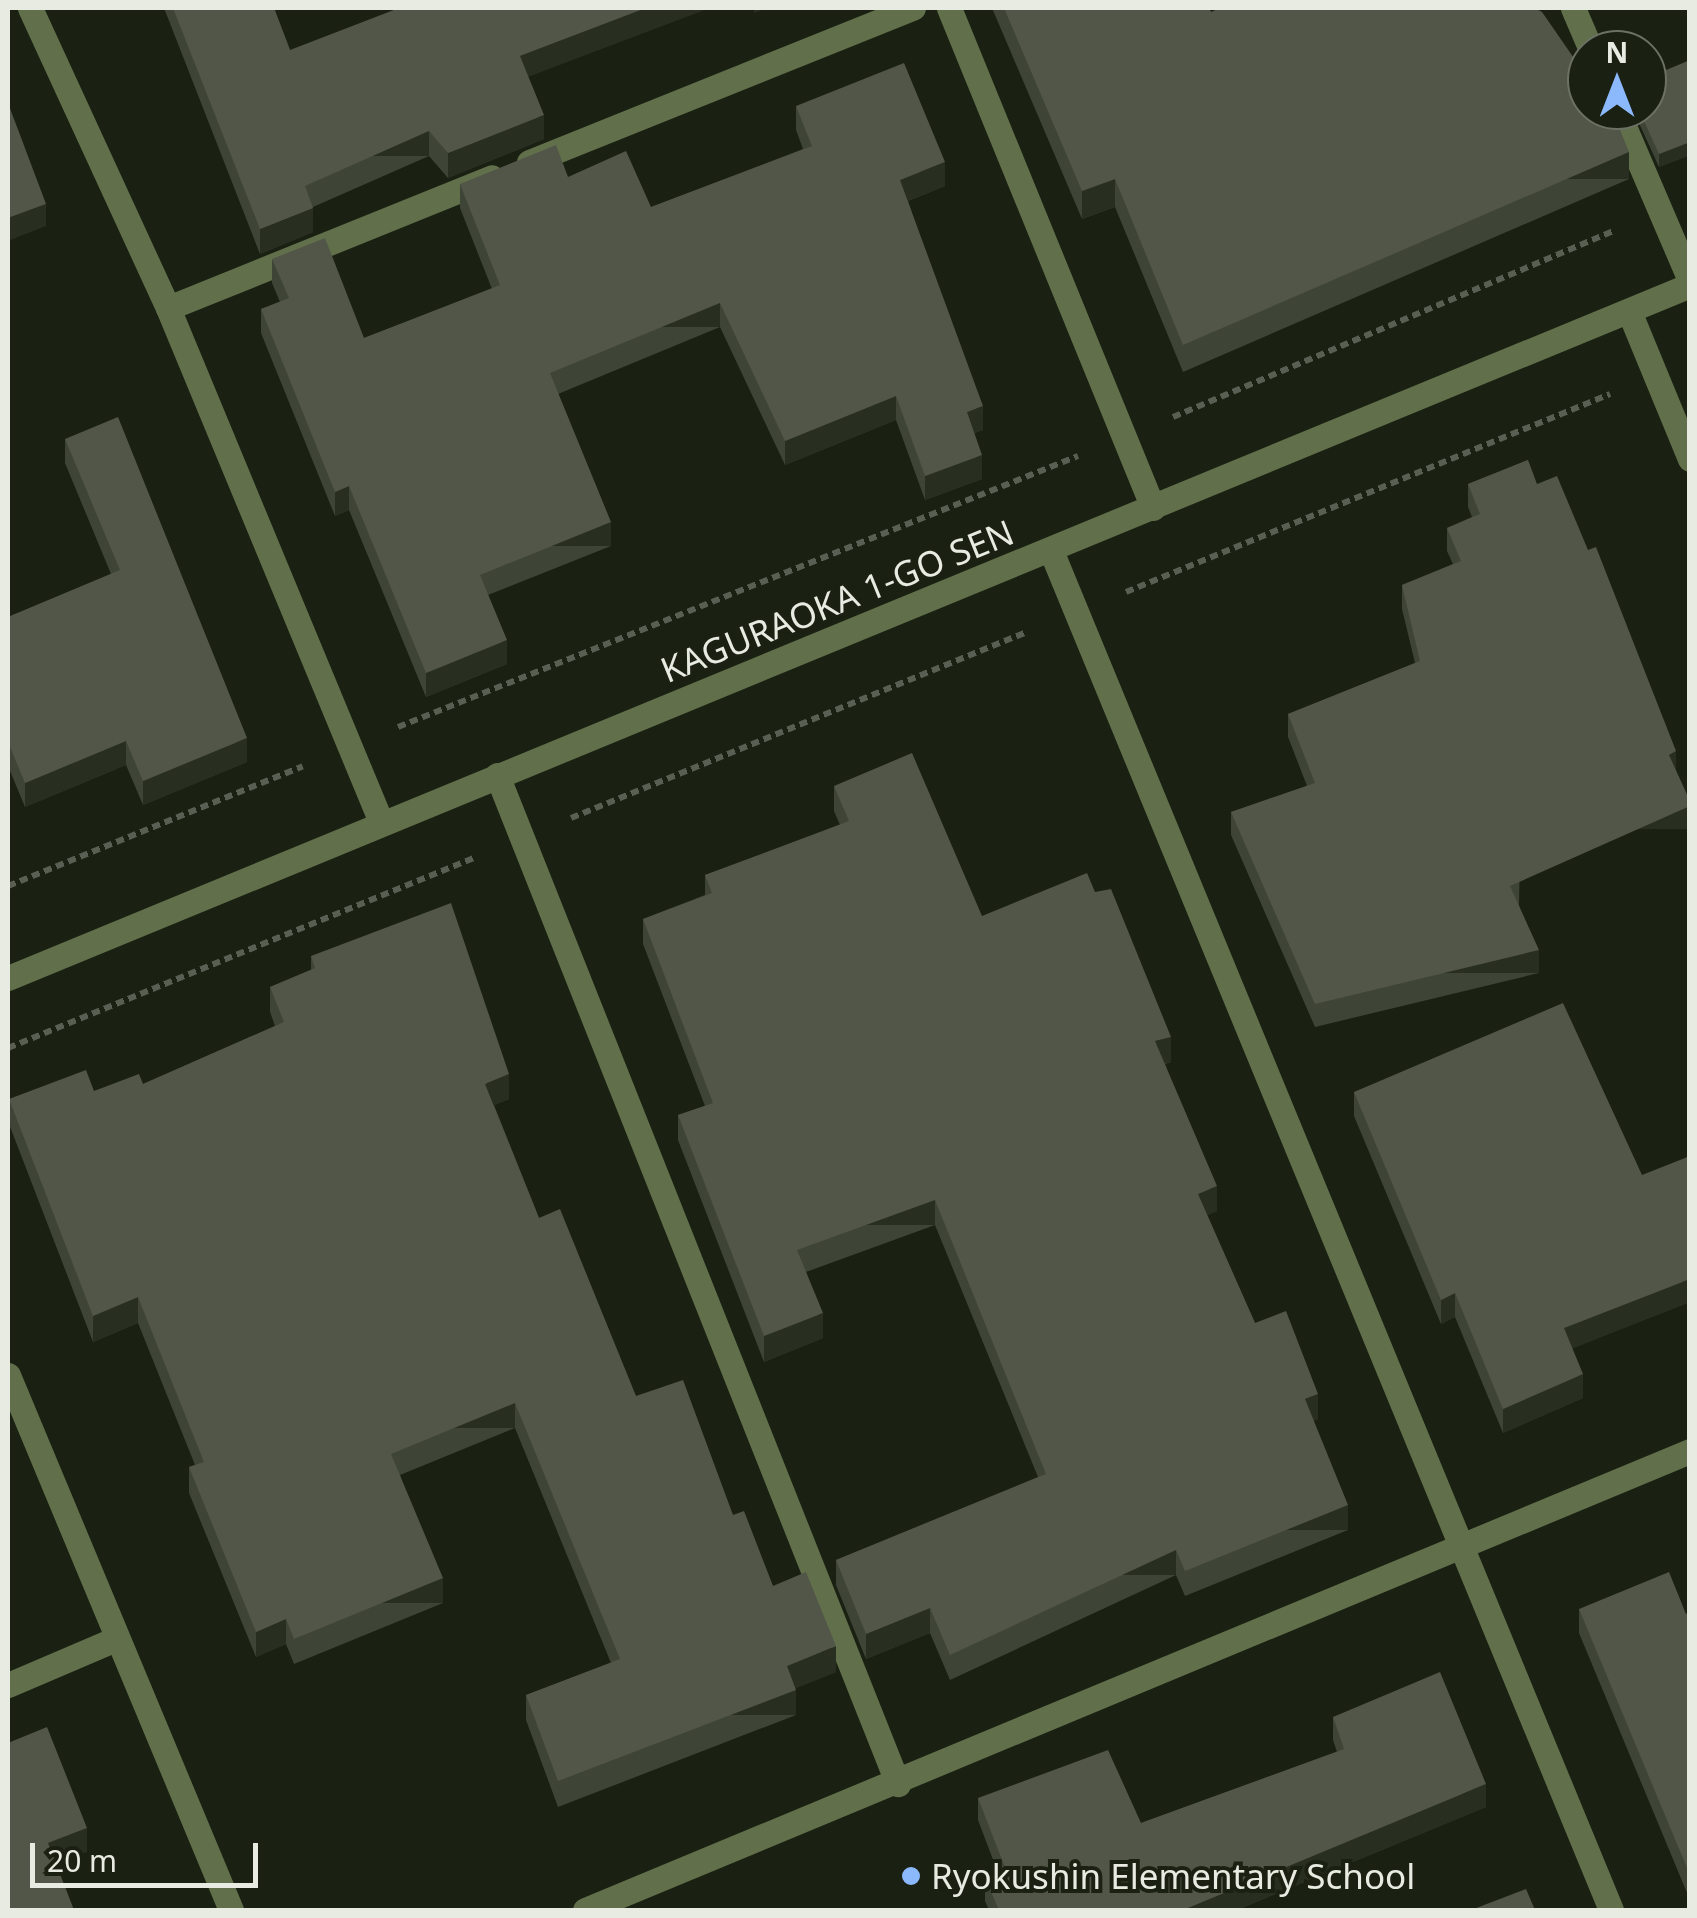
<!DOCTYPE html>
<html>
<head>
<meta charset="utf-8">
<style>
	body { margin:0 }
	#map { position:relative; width:1697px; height:1918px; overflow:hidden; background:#1a2012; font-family:"Noto Sans",sans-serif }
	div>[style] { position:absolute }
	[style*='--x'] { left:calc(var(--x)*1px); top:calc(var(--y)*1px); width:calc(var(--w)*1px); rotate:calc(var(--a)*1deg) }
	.path>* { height:6px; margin-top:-3px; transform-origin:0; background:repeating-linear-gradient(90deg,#595f52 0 8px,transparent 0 13px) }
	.minor>* { height:25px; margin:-12.5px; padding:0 12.5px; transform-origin:12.5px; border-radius:12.5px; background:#61704b }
	.wall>* { inset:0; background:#3f4536 }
	.shaded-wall>* { inset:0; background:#282e20; transform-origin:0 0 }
	.building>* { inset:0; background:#515648 }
	.dots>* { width:28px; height:28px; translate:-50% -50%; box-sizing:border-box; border:5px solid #1a2012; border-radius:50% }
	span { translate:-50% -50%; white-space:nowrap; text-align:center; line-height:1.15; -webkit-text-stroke:8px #1a2012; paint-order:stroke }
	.street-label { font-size:35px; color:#e7ebe1 }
	.poi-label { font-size:35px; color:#e7ebe1 }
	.left { translate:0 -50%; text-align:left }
	.frame { position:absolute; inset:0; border:10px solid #e7ebe1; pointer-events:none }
	.north { position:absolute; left:1567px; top:30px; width:100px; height:100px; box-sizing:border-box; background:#1a2012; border:2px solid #6c7165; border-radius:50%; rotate:0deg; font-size:28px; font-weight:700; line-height:40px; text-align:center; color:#e7ebe1 }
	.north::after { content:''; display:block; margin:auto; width:35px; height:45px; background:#8bb9fc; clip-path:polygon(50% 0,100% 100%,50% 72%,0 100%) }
	.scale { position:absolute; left:30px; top:1843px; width:228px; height:45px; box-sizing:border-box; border:5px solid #e7ebe1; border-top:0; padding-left:12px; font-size:30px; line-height:35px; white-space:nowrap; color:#e7ebe1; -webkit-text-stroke:8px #1a2012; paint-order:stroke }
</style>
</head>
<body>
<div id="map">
	<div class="path">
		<i style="--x:1173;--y:417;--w:478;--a:-22.9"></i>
		<i style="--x:1126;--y:592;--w:523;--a:-22.25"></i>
		<i style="--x:398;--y:727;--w:732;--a:-21.73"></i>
		<i style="--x:571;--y:818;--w:492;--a:-22.2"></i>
		<i style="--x:8;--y:886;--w:318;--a:-22.1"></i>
		<i style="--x:8;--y:1048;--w:505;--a:-22.2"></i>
	</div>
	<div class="minor">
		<i style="--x:30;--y:8;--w:330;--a:65.3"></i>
		<i style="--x:168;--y:308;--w:556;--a:67.49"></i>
		<i style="--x:949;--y:8;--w:540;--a:67.8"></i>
		<i style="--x:1573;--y:8;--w:46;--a:66.8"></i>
		<i style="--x:1617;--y:110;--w:185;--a:66.8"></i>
		<i style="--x:529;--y:162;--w:414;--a:-21.9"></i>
		<i style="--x:168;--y:308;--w:349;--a:-22"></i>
		<i style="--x:1629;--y:311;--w:160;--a:67.6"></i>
		<i style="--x:1052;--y:553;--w:1468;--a:67.61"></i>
		<i style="--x:497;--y:775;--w:1086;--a:68.33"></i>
		<i style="--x:8;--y:978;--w:1819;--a:-22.39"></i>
		<i style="--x:8;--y:1375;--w:580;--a:67.37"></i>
		<i style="--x:8;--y:1685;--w:117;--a:-23.1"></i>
		<i style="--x:585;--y:1910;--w:1197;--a:-22.56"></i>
	</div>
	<div class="wall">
		<i style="clip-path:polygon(164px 8px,274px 8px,290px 50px,528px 77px,544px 139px,448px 178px,429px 156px,313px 207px,313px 232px,260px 254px)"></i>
		<i style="clip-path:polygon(992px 8px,1209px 8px,1211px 12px,1629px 179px,1183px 372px,1115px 207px,1082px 219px)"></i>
		<i style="clip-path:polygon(1690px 60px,1690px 155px,1659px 167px,1633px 110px,1647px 110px)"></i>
		<i style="clip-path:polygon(796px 106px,945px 186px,908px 201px,983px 430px,974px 433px,982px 479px,925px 500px,896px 420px,785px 465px,720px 327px,558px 394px,611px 546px,488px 595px,507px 664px,426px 697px,349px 510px,335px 516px,261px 333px,261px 309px,280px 302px,272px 283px,272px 259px,364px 338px,492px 289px,460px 208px,460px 184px,568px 177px,651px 207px,803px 149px,796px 130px)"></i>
		<i style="clip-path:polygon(65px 439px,247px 762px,143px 805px,126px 765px,25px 807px,8px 766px,8px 617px,111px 574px,65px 463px)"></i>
		<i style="clip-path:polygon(1528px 460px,1519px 905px,1539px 973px,1315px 1027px,1231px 835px,1231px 812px,1307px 786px,1288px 737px,1288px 714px,1415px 663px,1402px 609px,1402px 585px,1453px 564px,1447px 551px,1447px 528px,1472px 517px,1468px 507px,1468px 484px)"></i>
		<i style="clip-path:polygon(834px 786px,982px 916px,1171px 1062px,1165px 1064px,1217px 1211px,1207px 1215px,1255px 1323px,1318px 1419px,1313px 1421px,1348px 1530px,1185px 1596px,1176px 1575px,950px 1680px,930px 1633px,866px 1659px,836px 1585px,836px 1560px,1038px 1477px,935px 1225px,806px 1272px,823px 1338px,764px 1362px,678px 1140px,678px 1115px,705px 1106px,643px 944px,643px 919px,705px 895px,705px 875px,840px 825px,834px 811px)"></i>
		<i style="clip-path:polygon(311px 956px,509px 1099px,494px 1105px,539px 1218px,636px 1396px,733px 1515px,773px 1586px,836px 1672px,795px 1688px,796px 1715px,558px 1807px,526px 1720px,526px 1695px,611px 1663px,515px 1428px,400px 1475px,443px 1603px,294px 1664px,286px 1644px,256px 1657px,189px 1493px,189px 1467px,195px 1465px,138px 1323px,93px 1342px,9px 1124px,9px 1099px,94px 1091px,143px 1084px,275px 1026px,270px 1012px,270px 987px,311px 970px)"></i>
		<i style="clip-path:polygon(1354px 1092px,1642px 1175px,1690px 1302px,1572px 1348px,1583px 1398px,1503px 1433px,1455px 1317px,1441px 1324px,1354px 1116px)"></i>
		<i style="clip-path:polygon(1579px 1609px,1686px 1614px,1690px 1612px,1690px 1900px,1579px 1633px)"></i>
		<i style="clip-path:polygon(1333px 1717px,1486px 1807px,1237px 1910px,989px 1910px,985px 1901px,985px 1878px,998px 1873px,978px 1820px,978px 1798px,1141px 1823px,1337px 1752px,1333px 1740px)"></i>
	</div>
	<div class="shaded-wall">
		<i style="clip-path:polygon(646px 8px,710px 8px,520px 80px,520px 56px)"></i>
		<i style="clip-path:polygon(754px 8px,767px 8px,754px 13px)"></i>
		<i style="clip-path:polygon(544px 115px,544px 139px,448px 178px,448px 153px)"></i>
		<i style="left:429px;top:131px;width:25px;height:136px;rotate:90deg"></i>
		<i style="clip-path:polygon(1690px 142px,1690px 155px,1659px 167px,1659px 154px)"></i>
		<i style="left:1629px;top:152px;width:27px;height:486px;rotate:90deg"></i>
		<i style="clip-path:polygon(945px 162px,945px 186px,900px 204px,900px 180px)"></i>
		<i style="clip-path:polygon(1115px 179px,1115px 207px,1082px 219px,1082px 191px)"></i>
		<i style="clip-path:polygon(46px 204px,46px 226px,8px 241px,8px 218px)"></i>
		<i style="clip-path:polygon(313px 208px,313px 232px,260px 254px,260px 229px)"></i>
		<i style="left:720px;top:303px;width:24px;height:184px;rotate:90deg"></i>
		<i style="clip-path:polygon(896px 396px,896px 420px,785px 465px,785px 441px)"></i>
		<i style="clip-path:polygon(983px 406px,983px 430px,967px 436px,967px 412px)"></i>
		<i style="clip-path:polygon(982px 455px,982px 479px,925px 500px,925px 476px)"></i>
		<i style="clip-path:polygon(349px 486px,349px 510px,335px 516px,335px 492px)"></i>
		<i style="left:611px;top:522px;width:24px;height:141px;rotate:90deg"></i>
		<i style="clip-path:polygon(507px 640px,507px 664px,426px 697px,426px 673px)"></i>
		<i style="clip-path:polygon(247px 738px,247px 762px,143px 805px,143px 781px)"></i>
		<i style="clip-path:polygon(126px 741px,126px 765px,25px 807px,25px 783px)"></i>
		<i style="clip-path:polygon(1676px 751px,1676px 775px,1669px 755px)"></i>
		<i style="left:1690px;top:806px;width:23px;height:197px;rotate:90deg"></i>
		<i style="left:1539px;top:950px;width:23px;height:230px;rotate:90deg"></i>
		<i style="clip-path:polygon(1171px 1037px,1171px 1062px,1155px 1066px,1155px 1041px)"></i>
		<i style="clip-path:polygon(509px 1074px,509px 1099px,485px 1109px,485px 1084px)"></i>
		<i style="clip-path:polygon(1217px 1186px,1217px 1211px,1198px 1219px,1198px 1194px)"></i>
		<i style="left:935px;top:1200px;width:25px;height:147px;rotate:90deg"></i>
		<i style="clip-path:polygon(1690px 1279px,1690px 1302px,1564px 1352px,1564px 1328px)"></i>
		<i style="clip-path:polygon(1455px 1293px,1455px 1317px,1441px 1324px,1441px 1300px)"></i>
		<i style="clip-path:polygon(138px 1297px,138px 1323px,93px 1342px,93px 1316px)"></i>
		<i style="clip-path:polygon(823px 1313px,823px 1338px,764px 1362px,764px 1336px)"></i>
		<i style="clip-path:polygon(1583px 1374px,1583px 1398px,1503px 1433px,1503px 1409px)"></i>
		<i style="clip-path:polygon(1318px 1394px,1318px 1419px,1305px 1424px,1305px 1399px)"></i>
		<i style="left:515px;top:1403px;width:25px;height:134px;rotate:90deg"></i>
		<i style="left:1348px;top:1505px;width:25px;height:176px;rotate:90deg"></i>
		<i style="left:1176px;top:1550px;width:25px;height:249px;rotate:90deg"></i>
		<i style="left:443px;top:1578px;width:25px;height:161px;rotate:90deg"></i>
		<i style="clip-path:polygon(930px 1608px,930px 1633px,866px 1659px,866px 1634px)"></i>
		<i style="clip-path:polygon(286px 1619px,286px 1644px,256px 1657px,256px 1632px)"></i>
		<i style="clip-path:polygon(836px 1646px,836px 1672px,787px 1692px,787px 1666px)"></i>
		<i style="left:796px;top:1690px;width:25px;height:255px;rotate:90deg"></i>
		<i style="clip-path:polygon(1486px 1784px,1486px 1807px,1237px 1910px,1183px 1910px)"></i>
		<i style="clip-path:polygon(87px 1828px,87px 1852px,48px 1867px,48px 1843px)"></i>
	</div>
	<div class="building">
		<i style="clip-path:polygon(173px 8px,274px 8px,290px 50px,399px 8px,646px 8px,520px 56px,544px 115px,448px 153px,429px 131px,305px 186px,313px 208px,260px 229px)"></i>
		<i style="clip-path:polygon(1004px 8px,1209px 8px,1211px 12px,1220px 8px,1535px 8px,1542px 12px,1587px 77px,1587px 110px,1612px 110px,1629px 152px,1183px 345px,1115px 179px,1082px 191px)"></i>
		<i style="clip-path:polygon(1690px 60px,1690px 142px,1659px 154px,1639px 110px,1647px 110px,1647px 78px)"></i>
		<i style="clip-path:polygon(904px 63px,945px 162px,900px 180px,983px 406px,967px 412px,982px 455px,925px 476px,896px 396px,785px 441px,720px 303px,550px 373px,611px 522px,480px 575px,507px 640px,426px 673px,349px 486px,335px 492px,261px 309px,289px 298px,272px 259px,325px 238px,364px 338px,500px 285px,460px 184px,556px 145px,568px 177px,626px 151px,651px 207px,812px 146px,796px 106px)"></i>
		<i style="clip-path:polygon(8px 103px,46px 204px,8px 218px)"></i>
		<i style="clip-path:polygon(118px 417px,247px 738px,143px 781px,126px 741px,25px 783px,8px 742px,8px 617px,120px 570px,65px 439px)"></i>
		<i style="clip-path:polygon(1528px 460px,1537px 484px,1557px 476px,1588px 550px,1596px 547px,1676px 751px,1669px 755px,1690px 801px,1690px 806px,1510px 886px,1539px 950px,1315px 1004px,1231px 812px,1315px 783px,1288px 714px,1420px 661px,1402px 585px,1461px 561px,1447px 528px,1480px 514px,1468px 484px)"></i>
		<i style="clip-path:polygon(912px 753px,982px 916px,1087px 873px,1095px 892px,1111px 889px,1171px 1037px,1155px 1041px,1217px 1186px,1198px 1194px,1255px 1323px,1286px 1311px,1318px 1394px,1305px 1399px,1348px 1505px,1185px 1571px,1176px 1550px,950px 1655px,930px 1608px,866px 1634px,836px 1560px,1046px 1474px,935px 1200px,797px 1250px,823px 1313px,764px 1336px,678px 1115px,713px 1103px,643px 919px,712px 893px,705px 875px,849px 821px,834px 786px)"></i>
		<i style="clip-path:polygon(451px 903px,509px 1074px,485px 1084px,539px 1218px,560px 1209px,636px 1396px,683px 1380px,733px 1515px,744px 1511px,773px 1586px,806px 1572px,836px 1646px,787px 1666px,796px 1690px,558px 1781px,526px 1695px,620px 1659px,515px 1403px,391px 1454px,443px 1578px,294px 1639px,286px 1619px,256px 1632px,189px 1467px,204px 1462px,138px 1297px,93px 1316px,9px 1099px,86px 1070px,94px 1091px,139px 1074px,143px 1084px,284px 1022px,270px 987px,315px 968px,311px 956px)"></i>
		<i style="clip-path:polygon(1563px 1003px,1642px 1175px,1690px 1156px,1690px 1279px,1564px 1328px,1583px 1374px,1503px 1409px,1455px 1293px,1441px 1300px,1354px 1092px)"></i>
		<i style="clip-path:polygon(1669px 1572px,1686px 1614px,1690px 1612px,1690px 1875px,1579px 1609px)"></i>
		<i style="clip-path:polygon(1440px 1672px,1486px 1784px,1183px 1910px,999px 1910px,985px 1878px,1006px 1870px,978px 1798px,1108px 1750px,1141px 1823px,1344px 1749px,1333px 1717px)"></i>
		<i style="clip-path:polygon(47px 1727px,87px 1828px,48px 1843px,74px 1910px,8px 1910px,8px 1743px)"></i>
		<i style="clip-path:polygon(1526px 1889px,1535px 1910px,1471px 1910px)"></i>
	</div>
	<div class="dots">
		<i style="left:911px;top:1876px;background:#8bb9fc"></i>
	</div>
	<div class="street-label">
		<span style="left:837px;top:601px;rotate:-22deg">KAGURAOKA 1-GO SEN</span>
	</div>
	<div class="poi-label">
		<span class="left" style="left:931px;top:1876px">Ryokushin Elementary School</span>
	</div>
	<div class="frame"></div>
	<div class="north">N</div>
	<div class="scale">20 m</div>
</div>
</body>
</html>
